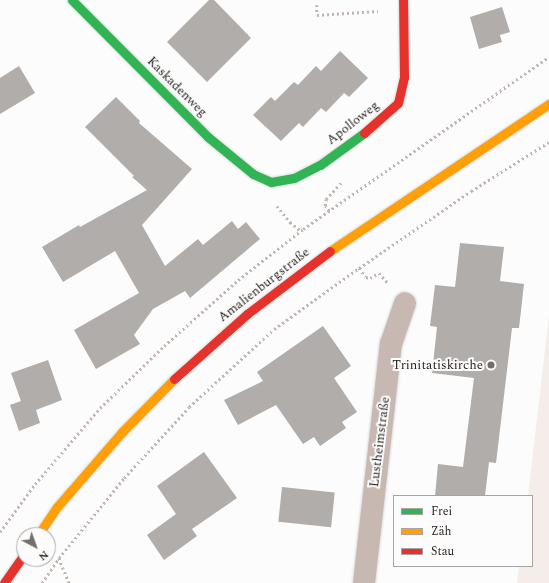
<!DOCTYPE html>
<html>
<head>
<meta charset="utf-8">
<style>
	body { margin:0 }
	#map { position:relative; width:549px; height:583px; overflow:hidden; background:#fbfcfb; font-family:Spectral,serif }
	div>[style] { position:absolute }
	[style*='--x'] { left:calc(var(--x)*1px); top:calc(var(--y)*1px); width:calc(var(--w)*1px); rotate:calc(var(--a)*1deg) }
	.built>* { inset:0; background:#f5edea }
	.building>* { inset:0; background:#b1adab; transform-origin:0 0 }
	.path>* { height:2.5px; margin-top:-1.25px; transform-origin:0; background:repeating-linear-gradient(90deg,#c0b5b0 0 2px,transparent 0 5px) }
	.roads { filter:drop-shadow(0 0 1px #dad9d8) drop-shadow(0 0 1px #dad9d8) }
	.street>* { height:22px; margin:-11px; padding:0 11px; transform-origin:11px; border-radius:11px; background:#c8b8b2 }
	.fast>* { height:9px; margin:-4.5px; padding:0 4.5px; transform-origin:4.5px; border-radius:4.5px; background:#30b455 }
	.slow>* { height:9px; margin:-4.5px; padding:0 4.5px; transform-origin:4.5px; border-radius:4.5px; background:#ff9f0a }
	.jam>* { height:9px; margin:-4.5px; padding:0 4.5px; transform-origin:4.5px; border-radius:4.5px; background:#e5322d }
	.dots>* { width:11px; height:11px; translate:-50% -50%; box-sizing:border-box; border:2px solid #fbfcfb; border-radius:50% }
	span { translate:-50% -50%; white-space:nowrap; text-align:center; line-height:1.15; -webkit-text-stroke:4px #fbfcfb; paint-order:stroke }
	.street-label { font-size:13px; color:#2a211e }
	.poi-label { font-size:13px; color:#2a211e }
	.right { translate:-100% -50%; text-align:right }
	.legend { position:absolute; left:393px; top:495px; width:140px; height:72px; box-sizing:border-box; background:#fbfcfb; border:1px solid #a7a4a3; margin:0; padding:5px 7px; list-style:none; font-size:12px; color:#2a211e }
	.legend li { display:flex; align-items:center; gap:8px; height:20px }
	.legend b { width:20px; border:1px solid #a7a4a3 }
	.north { position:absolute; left:16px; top:527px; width:40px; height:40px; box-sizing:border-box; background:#fbfcfb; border:1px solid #a7a4a3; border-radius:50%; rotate:139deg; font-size:11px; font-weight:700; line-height:16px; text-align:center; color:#2a211e }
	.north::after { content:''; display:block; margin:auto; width:14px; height:18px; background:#736e6b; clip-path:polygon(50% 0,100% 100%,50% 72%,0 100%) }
</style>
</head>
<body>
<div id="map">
	<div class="built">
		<i style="clip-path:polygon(549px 315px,549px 583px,517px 583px,519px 566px,532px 566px,532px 496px,528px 496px)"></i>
	</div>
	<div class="building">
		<i style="clip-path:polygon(209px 0,214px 0,251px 38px,207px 82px,167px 42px)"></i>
		<i style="clip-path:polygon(502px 7px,510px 32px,500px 35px,502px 42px,479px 49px,470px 17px)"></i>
		<i style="clip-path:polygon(340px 51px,368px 78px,349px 97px,344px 93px,326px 112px,321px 108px,303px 127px,299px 123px,281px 141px,253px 115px,271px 97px,275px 101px,294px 82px,298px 85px,316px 66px,321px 71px)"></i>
		<i style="clip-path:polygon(19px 66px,35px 93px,0 114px,0 78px)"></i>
		<i style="clip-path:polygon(116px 97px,140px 121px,139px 123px,192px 169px,142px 225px,165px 266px,198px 239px,203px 245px,232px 221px,238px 229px,246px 222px,260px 239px,190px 298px,185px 291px,153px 309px,134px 335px,140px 344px,96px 369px,74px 330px,139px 293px,115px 251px,63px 282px,42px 247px,79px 225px,80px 227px,147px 190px,132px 177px,134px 176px,85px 127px)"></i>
		<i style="clip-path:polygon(460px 243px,504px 247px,500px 281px,524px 284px,519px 328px,512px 328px,496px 463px,489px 462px,485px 496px,435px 496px,438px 464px,463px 467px,474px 378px,432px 373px,437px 327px,430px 326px,435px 285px,455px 287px)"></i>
		<i style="clip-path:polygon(323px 326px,351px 366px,334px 378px,357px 412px,342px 422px,346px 428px,320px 446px,314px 437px,303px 444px,276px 405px,238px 425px,224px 400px,263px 381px,257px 372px)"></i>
		<i style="clip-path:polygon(48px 360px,62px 400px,36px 410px,40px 423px,19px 431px,10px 405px,21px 401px,11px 373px)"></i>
		<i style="clip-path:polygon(204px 452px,237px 498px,192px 529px,197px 536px,164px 560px,147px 535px,176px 514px,157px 486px)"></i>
		<i style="left:282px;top:487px;width:53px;height:35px;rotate:6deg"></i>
	</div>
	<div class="path">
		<i style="--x:317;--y:5;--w:10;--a:90"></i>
		<i style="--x:317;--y:15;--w:61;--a:-3.8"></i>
		<i style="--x:277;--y:206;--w:21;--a:51"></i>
		<i style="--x:290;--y:222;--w:14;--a:39"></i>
		<i style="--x:329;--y:211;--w:6;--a:-129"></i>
		<i style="--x:325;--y:206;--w:7;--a:-82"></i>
		<i style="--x:326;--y:199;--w:23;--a:-47"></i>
		<i style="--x:359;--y:268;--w:11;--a:52"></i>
		<i style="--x:366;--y:277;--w:4;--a:14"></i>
		<i style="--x:370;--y:278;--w:10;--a:-29"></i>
		<i style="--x:379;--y:273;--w:15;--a:48"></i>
		<i style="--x:0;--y:532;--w:59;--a:-53.9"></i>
		<i style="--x:35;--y:484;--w:100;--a:-49.5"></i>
		<i style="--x:100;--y:408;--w:89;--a:-44.1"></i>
		<i style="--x:164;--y:346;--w:99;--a:-41.7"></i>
		<i style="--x:238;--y:280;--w:83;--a:-38.1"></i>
		<i style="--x:303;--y:229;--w:300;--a:-35"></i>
		<i style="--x:59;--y:558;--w:27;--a:68"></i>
		<i style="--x:42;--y:583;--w:30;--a:-56"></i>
		<i style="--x:59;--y:558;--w:103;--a:-50.9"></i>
		<i style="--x:124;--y:478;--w:96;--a:-47.5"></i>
		<i style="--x:189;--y:407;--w:115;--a:-42.5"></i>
		<i style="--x:274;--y:329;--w:105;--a:-35.7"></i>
		<i style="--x:359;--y:268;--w:136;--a:-34.5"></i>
		<i style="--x:471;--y:191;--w:92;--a:-32.1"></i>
	</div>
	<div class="roads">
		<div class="street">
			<i style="--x:364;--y:583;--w:241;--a:-83.6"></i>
			<i style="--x:391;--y:344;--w:43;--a:-71.1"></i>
		</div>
		<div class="fast">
			<i style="--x:72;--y:0;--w:193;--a:45.2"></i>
			<i style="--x:208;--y:137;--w:58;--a:39.4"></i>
			<i style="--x:253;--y:174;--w:20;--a:24"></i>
			<i style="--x:271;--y:182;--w:23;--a:-10"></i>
			<i style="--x:294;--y:178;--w:29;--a:-27"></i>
			<i style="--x:320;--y:165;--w:54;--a:-36"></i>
		</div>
		<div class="slow">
			<i style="--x:330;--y:251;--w:264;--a:-33.9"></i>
			<i style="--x:38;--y:535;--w:34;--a:-56"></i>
			<i style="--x:57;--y:507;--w:99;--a:-49.1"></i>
			<i style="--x:122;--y:432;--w:74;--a:-45.5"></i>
		</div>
		<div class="jam">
			<i style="--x:364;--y:133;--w:45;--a:-41.4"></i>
			<i style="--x:398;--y:103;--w:27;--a:-77"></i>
			<i style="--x:404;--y:77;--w:77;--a:-90.7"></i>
			<i style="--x:174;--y:379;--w:98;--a:-41.7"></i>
			<i style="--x:247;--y:314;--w:104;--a:-37.2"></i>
			<i style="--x:4;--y:583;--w:35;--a:-55"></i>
		</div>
	</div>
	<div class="dots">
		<i style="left:491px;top:365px;background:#736e6b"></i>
	</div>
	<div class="street-label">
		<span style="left:177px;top:87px;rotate:45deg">Kaskadenweg</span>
		<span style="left:353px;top:123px;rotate:-38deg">Apolloweg</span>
		<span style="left:264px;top:285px;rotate:-38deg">Amalienburgstraße</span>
		<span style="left:380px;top:442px;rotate:-83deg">Lustheimstraße</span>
	</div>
	<div class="poi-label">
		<span class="right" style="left:483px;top:365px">Trinitatiskirche</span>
	</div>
	<ul class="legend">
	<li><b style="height:5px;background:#30b455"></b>Frei</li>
	<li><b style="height:5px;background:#ff9f0a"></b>Zäh</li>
	<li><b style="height:5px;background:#e5322d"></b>Stau</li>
	</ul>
	<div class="north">N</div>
</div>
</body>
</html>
